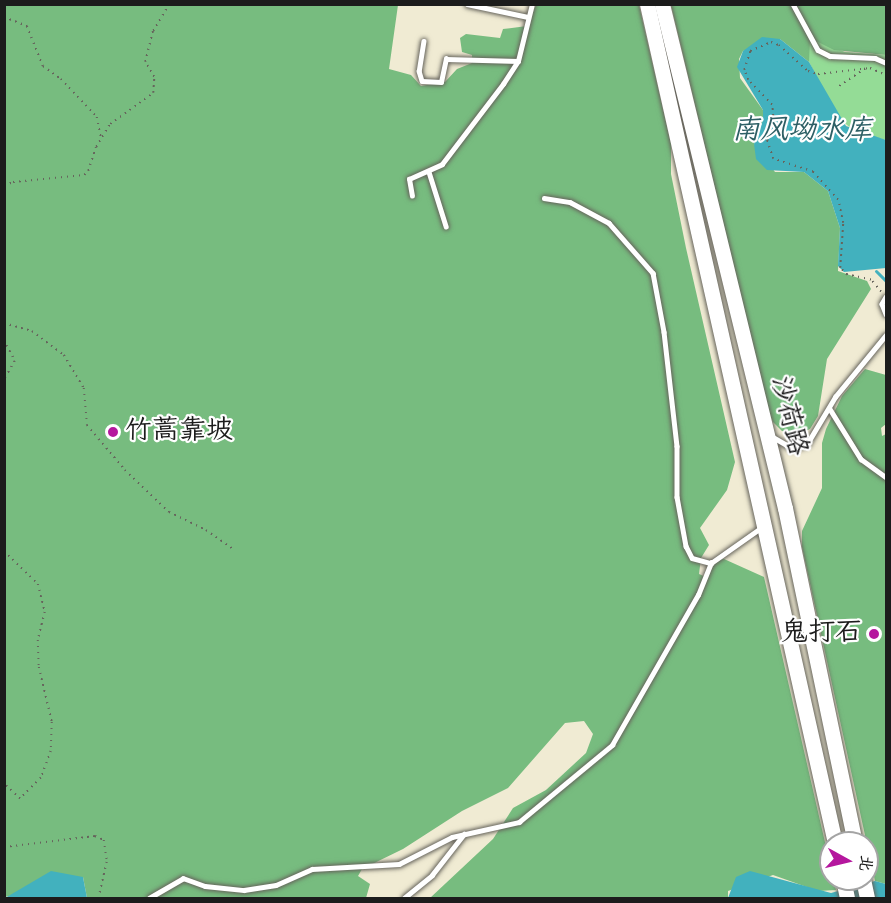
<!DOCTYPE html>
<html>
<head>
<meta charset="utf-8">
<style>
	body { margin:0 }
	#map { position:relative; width:891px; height:903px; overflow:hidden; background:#f0ebd3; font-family:"Indie Flower","LXGW WenKai TC",sans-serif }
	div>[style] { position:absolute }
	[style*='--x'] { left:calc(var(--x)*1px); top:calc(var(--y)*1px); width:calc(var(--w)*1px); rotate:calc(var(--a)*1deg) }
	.green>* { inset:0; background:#94dc96 }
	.forest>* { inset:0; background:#77bc7f }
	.water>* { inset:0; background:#42b1be }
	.stream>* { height:3px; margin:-1.5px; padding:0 1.5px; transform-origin:1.5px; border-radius:1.5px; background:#42b1be }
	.path>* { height:1.5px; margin-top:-0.75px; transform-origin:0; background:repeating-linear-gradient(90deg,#66645c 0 1.5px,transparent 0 6px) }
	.roads { filter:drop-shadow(0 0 2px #66645c) drop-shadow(0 0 2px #66645c) }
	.lane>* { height:4.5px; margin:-2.25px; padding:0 2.25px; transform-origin:2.25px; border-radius:2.25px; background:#fff }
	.primary>* { height:15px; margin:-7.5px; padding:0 7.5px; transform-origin:7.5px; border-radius:7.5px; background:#fff }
	.dots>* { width:16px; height:16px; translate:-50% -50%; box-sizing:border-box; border:3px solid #fff; border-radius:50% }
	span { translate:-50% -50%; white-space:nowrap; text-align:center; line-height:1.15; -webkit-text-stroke:4.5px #fff; paint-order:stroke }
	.street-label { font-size:27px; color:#1c1c1c }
	.poi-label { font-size:27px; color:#1c1c1c }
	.left { translate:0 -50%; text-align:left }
	.right { translate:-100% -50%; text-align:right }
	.water-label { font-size:28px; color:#2d5f65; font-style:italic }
	.frame { position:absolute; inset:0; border:6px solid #1c1c1c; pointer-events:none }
	.north { position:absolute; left:819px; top:831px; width:60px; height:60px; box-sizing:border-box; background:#fff; border:2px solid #a4a4a4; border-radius:50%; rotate:98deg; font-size:16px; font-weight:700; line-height:24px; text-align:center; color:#1c1c1c }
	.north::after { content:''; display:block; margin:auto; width:21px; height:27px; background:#b5179e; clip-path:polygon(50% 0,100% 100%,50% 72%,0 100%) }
</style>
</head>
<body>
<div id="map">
	<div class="green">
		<i style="clip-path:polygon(809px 38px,845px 52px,886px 55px,886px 140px,855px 132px,838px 117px,809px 62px)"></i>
	</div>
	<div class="forest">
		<i style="clip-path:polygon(5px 5px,398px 5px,389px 69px,411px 75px,421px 86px,445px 82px,457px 69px,472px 63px,472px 55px,462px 52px,460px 38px,466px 34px,500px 38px,503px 29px,527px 26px,536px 5px,639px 5px,671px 144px,671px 174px,686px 248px,735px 462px,727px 490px,700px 528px,709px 545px,701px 558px,699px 574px,706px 577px,717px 560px,724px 559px,764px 577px,836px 890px,818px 891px,773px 875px,728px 891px,728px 898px,430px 898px,493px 839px,513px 808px,546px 790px,586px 753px,593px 734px,584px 721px,565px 723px,508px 788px,462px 811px,403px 849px,362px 869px,358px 876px,370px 884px,366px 898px,87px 898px,83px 877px,5px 897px)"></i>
		<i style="clip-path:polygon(671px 5px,886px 5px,886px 55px,834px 50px,810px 38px,809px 62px,780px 39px,743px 51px,739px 59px,740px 78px,763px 110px,763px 120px,754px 144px,775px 172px,804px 172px,828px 191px,840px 228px,838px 271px,867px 281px,871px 289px,827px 359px,818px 416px,810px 429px,799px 434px,782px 431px,773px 422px,768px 410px)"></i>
		<i style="clip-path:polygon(865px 369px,886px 375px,886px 424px,881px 428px,882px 436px,886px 434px,886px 884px,875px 881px,802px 547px,802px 531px,822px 488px,822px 443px,826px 429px,842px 396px)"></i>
	</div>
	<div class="water">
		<i style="clip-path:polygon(762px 37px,780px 39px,809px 62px,846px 126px,886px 140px,886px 268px,844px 272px,838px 266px,840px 228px,828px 191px,804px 172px,767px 170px,756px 159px,754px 144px,763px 120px,763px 110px,737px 67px,743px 51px)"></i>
		<i style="clip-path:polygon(51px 871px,83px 877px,87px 898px,5px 898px)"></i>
		<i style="clip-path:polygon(750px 871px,831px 893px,875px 881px,886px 884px,886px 898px,728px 898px,736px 877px)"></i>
	</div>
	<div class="stream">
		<i style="--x:876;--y:271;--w:14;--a:45"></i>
	</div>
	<div class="path">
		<i style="--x:4;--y:17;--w:25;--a:21"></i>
		<i style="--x:27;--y:26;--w:43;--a:68.2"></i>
		<i style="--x:43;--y:66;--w:22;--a:36"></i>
		<i style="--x:61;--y:79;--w:52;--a:46.5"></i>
		<i style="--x:97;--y:117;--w:20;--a:79"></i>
		<i style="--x:839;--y:86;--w:32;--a:-34"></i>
		<i style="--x:4;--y:186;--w:10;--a:-24"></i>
		<i style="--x:13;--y:182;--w:71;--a:-5.6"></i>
		<i style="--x:84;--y:175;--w:6;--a:-45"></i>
		<i style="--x:88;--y:171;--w:25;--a:-72"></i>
		<i style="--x:96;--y:147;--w:27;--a:-59"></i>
		<i style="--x:110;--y:124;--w:53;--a:-35.8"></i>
		<i style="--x:153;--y:93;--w:16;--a:-86"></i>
		<i style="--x:154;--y:77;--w:17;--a:-121"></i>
		<i style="--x:145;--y:62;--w:32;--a:-76"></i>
		<i style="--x:153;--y:31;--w:31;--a:-59"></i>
		<i style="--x:881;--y:292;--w:16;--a:-130"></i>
		<i style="--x:871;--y:280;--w:25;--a:-168"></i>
		<i style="--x:847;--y:275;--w:10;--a:-135"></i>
		<i style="--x:840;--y:268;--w:45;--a:-86.2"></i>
		<i style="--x:843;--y:223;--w:24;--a:-102"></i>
		<i style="--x:838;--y:200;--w:38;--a:-132"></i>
		<i style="--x:813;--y:172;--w:42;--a:-162"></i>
		<i style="--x:773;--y:159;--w:20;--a:-108"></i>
		<i style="--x:767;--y:140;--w:25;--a:-76"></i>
		<i style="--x:773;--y:116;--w:11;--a:-95"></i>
		<i style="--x:772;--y:105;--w:35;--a:-134"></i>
		<i style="--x:748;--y:80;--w:11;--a:-112"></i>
		<i style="--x:744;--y:70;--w:20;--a:-72"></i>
		<i style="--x:750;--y:51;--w:23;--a:-23"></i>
		<i style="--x:771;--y:42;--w:9;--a:21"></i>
		<i style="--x:779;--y:45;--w:39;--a:42"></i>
		<i style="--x:808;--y:71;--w:10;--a:17"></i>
		<i style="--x:818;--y:74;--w:52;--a:-6.6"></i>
		<i style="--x:870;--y:68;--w:17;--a:24"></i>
		<i style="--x:4;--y:323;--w:29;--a:16"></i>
		<i style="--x:32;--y:331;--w:40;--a:37"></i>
		<i style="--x:64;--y:355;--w:39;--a:59"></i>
		<i style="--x:84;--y:388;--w:37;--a:85"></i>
		<i style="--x:87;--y:425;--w:59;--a:49.8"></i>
		<i style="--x:125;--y:470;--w:61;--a:43.7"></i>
		<i style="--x:169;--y:512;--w:41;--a:25.9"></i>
		<i style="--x:206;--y:530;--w:33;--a:35"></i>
		<i style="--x:4;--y:340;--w:24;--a:62"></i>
		<i style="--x:15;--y:361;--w:22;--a:120"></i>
		<i style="--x:4;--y:551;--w:47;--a:44.1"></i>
		<i style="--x:38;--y:584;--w:29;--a:76"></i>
		<i style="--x:45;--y:612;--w:29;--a:104"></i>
		<i style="--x:38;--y:640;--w:27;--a:88"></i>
		<i style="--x:39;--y:667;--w:57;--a:76.7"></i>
		<i style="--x:52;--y:722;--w:29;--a:92"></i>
		<i style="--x:51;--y:751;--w:29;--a:110"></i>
		<i style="--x:41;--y:778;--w:30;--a:135"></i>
		<i style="--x:20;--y:799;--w:22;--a:-137"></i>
		<i style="--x:4;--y:847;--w:92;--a:-6.9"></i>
		<i style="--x:95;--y:836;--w:10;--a:24"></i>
		<i style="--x:104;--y:840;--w:22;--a:82"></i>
		<i style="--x:107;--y:862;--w:37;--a:103"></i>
	</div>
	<div class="roads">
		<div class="lane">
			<i style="--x:467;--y:4;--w:62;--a:12"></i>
			<i style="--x:793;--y:4;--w:52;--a:61.5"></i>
			<i style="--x:818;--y:50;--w:13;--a:27"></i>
			<i style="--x:830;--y:56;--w:45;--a:2.5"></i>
			<i style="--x:875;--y:58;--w:12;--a:24"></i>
			<i style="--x:424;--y:41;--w:30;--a:99"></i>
			<i style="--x:419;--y:71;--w:10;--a:73"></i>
			<i style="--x:422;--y:81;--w:19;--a:3"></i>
			<i style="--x:441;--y:82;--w:24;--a:-78"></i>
			<i style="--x:446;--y:59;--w:72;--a:1.6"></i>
			<i style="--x:429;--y:172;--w:57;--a:72.5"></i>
			<i style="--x:412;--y:196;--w:17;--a:-100"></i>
			<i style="--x:409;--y:179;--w:36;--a:-24"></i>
			<i style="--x:442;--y:164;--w:101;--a:-52.7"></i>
			<i style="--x:503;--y:84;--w:27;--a:-57"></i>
			<i style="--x:518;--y:61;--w:59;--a:-76.2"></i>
			<i style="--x:544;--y:198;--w:26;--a:9"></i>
			<i style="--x:570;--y:202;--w:44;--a:28.3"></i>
			<i style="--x:609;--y:223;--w:67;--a:48.7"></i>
			<i style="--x:653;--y:273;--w:60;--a:79.4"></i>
			<i style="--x:664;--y:332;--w:115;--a:83.5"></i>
			<i style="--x:677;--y:446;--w:51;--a:90"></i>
			<i style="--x:677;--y:497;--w:50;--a:79.6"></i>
			<i style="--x:686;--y:546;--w:13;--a:63"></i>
			<i style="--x:692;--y:558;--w:20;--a:15"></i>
			<i style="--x:886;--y:297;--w:8;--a:120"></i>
			<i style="--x:882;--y:304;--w:11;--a:68"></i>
			<i style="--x:830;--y:409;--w:59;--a:58.2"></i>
			<i style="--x:861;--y:459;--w:31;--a:36"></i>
			<i style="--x:773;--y:437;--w:22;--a:30"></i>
			<i style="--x:792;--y:448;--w:16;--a:-15"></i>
			<i style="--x:807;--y:444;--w:55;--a:-59.2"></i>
			<i style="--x:835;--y:397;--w:80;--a:-50.6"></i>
			<i style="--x:149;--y:898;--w:39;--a:-30"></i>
			<i style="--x:183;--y:878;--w:23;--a:20"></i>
			<i style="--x:205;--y:886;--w:39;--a:6"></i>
			<i style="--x:244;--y:890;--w:32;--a:-9"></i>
			<i style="--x:276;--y:885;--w:39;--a:-24"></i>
			<i style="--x:312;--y:869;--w:87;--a:-3.3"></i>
			<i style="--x:399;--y:864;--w:59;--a:-27"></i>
			<i style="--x:452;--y:837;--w:69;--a:-12.6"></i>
			<i style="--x:519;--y:822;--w:121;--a:-39.6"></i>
			<i style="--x:612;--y:745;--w:173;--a:-60.2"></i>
			<i style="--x:698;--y:595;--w:35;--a:-68"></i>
			<i style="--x:711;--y:563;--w:62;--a:-35.2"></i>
			<i style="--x:404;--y:898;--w:36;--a:-39"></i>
			<i style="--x:432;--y:875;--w:52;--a:-52"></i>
		</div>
		<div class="primary">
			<i style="--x:647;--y:4;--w:860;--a:77.37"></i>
			<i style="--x:662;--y:4;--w:519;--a:76.29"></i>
			<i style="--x:785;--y:508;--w:342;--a:78.2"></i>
			<i style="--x:843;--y:879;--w:19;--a:78"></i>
			<i style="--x:863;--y:879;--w:19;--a:78"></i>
		</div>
	</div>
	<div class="dots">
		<i style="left:113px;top:432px;background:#b5179e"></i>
		<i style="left:874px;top:634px;background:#b5179e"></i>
	</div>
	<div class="street-label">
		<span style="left:788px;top:416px;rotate:76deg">沙荷路</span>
	</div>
	<div class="poi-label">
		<span class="left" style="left:125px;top:432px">竹蒿靠坡</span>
		<span class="right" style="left:862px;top:634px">鬼打石</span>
	</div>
	<div class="water-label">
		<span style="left:802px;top:132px">南风坳水库</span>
	</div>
	<div class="frame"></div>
	<div class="north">北</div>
</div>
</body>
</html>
